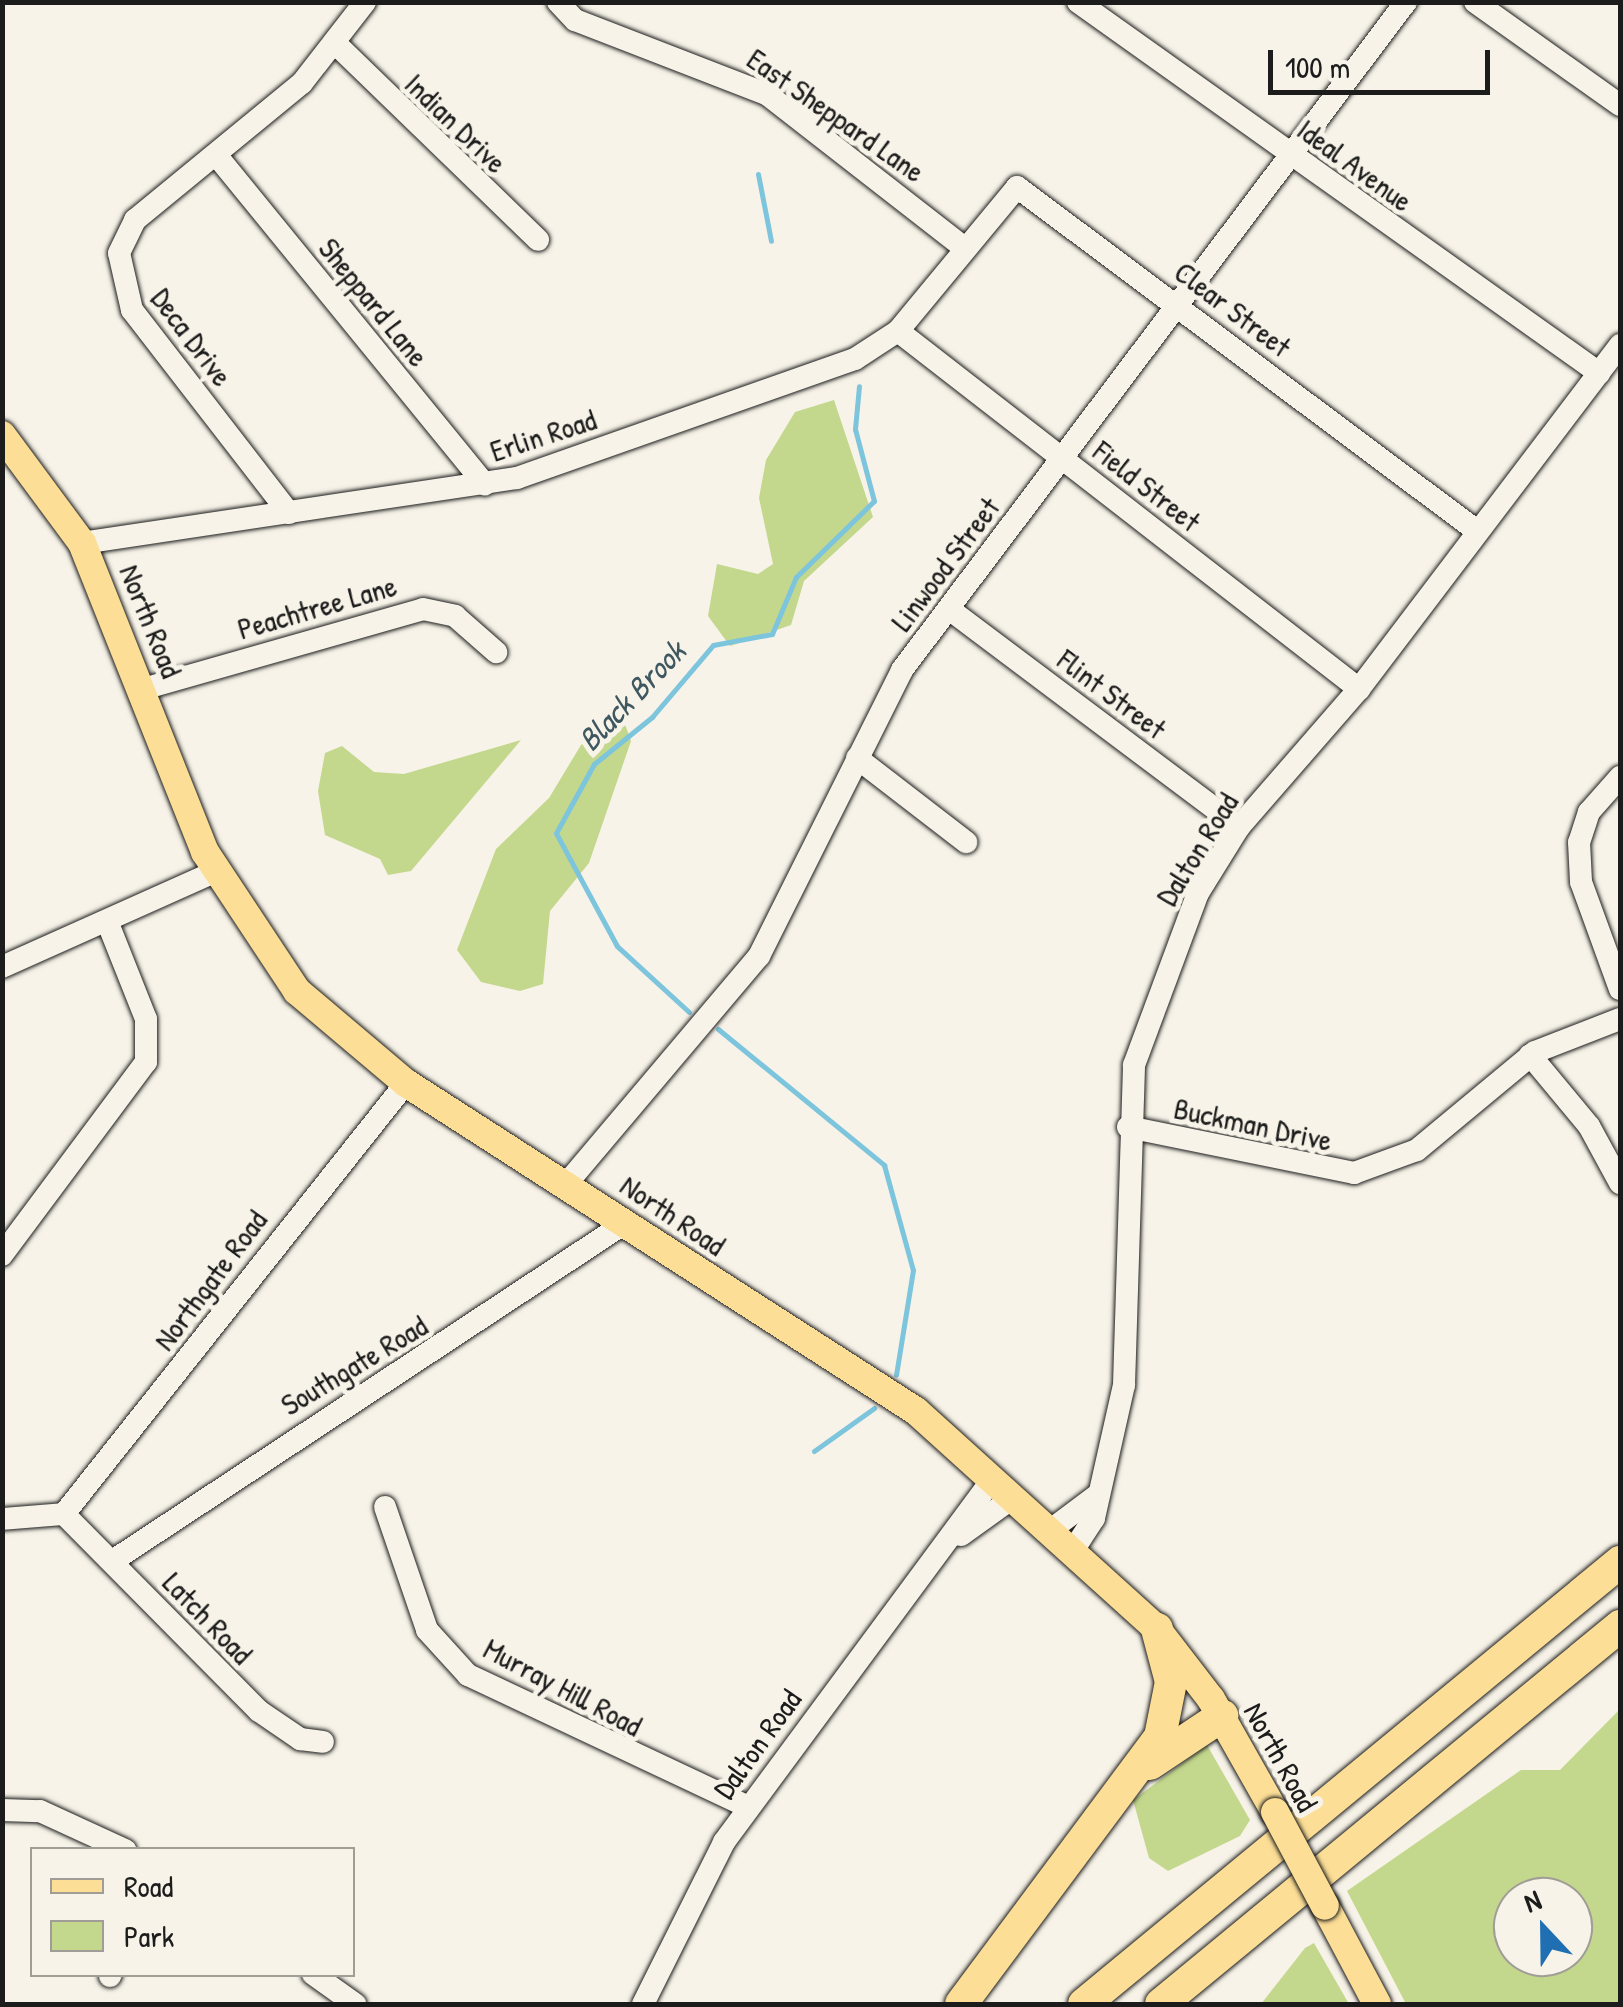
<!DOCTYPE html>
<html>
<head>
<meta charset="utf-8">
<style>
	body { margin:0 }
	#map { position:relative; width:1623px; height:2007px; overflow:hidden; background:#f7f3e8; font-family:"Patrick Hand",sans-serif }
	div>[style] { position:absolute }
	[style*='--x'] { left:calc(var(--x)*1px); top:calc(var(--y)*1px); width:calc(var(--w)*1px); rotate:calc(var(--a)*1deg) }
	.green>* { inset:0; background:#c3d88d }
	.stream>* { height:5px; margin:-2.5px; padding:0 2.5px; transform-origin:2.5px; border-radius:2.5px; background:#7dc4dd }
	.roads { filter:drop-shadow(0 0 2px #1c1c1c) drop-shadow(0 0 2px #1c1c1c) }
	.minor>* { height:22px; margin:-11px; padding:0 11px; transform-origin:11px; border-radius:11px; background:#f7f3e8 }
	.major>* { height:28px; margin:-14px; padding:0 14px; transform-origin:14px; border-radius:14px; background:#fcde96 }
	.highway>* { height:32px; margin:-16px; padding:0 16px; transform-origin:16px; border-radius:16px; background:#fcde96 }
	.bridges { filter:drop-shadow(0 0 2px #1c1c1c) drop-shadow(0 0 2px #1c1c1c) }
	.major-bridge>* { height:28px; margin:-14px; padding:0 14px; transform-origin:14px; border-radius:14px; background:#fcde96 }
	span { translate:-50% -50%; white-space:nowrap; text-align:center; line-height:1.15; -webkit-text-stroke:10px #f7f3e8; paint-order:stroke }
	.street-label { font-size:30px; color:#1c1c1c }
	.water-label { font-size:32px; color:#3e5760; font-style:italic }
	.frame { position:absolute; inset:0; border:5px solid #1c1c1c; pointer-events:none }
	.legend { position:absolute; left:30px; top:1847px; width:325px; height:130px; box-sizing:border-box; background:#f7f3e8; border:2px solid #9f9d96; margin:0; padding:12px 18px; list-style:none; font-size:30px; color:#1c1c1c }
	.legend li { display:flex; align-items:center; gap:20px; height:50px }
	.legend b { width:50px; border:2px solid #9f9d96 }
	.north { position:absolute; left:1493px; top:1877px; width:100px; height:100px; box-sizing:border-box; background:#f7f3e8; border:2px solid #9f9d96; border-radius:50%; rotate:338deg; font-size:28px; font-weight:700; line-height:40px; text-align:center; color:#1c1c1c }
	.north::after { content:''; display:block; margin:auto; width:35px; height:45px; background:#1f6fb2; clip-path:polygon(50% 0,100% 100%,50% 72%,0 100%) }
	.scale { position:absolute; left:1268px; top:50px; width:222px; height:45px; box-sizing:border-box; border:5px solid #1c1c1c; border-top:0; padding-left:12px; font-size:30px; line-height:35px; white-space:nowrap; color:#1c1c1c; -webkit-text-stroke:8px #f7f3e8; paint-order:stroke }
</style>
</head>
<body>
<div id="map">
	<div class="green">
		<i style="clip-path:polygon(834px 400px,873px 517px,804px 581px,791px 625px,730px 646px,708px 616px,717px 564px,758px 574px,773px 564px,759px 498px,766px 460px,795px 412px)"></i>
		<i style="clip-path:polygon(621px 713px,631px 741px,589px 863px,550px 911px,543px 984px,520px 991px,481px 982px,457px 950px,496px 849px,549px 798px,581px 745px)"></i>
		<i style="clip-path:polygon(521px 740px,411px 871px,388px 875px,380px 859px,325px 835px,318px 791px,325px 753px,342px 746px,374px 772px,404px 774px)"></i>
		<i style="clip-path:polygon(evenodd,1620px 1709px,1620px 2004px,1406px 2004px,1347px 1891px,1521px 1770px,1560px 1770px,1620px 1709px,1573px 1897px,1573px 1957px,1513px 1957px,1513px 1897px,1573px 1897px)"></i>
		<i style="clip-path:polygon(1207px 1745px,1250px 1820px,1240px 1836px,1168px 1871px,1149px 1858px,1133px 1800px)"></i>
		<i style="clip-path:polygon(1314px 1943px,1349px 2004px,1261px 2004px,1305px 1948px)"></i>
	</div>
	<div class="stream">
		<i style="--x:758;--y:174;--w:68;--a:79"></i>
		<i style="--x:689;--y:1012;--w:98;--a:-137.5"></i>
		<i style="--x:617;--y:946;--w:128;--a:-118.4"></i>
		<i style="--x:556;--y:833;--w:79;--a:-61.2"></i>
		<i style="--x:594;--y:764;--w:75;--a:-39"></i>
		<i style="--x:652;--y:717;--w:94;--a:-49.7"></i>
		<i style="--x:713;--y:645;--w:60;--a:-10.6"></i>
		<i style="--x:772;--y:634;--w:62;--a:-67.2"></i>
		<i style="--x:796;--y:577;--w:109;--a:-44.3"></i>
		<i style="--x:874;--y:501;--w:74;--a:-104.8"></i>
		<i style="--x:855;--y:429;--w:43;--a:-84.7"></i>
		<i style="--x:718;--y:1029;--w:215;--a:39.3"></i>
		<i style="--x:884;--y:1165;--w:109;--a:74.6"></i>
		<i style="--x:913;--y:1270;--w:106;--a:99.2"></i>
		<i style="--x:814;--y:1451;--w:74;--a:-35.6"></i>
	</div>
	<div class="roads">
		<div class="minor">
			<i style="--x:558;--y:2;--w:25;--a:47"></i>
			<i style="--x:575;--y:20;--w:207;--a:21.2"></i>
			<i style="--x:768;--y:95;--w:247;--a:37.9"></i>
			<i style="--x:1078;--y:2;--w:640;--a:35.45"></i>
			<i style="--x:1475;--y:2;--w:178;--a:35.4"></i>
			<i style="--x:337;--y:45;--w:280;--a:44.1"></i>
			<i style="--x:217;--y:156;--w:424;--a:50.8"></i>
			<i style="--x:898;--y:331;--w:584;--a:37.83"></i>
			<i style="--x:289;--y:513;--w:257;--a:-127.7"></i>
			<i style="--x:132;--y:310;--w:58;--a:-102.8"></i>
			<i style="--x:119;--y:253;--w:37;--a:-64"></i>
			<i style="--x:135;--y:220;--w:216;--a:-39.4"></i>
			<i style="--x:302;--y:83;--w:103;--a:-52.1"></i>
			<i style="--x:82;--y:543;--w:440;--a:-8.5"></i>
			<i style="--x:517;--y:478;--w:358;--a:-19.4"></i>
			<i style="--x:855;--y:359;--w:51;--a:-33.1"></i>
			<i style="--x:898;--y:331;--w:187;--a:-50.4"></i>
			<i style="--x:1017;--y:187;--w:574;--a:36.79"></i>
			<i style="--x:949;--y:609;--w:363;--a:36.9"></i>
			<i style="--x:143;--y:689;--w:291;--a:-15.9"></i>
			<i style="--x:423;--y:609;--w:33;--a:12"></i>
			<i style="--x:455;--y:616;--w:55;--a:41.3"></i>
			<i style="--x:857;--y:758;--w:138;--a:37.6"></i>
			<i style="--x:1620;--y:777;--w:47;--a:131.5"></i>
			<i style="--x:1589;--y:812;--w:32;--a:108"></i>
			<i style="--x:1579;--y:842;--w:40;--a:87.1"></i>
			<i style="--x:1581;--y:882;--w:114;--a:70"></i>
			<i style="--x:2;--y:967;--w:232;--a:-24.1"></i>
			<i style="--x:1530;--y:1055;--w:92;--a:50.3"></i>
			<i style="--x:1589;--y:1126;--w:65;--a:61.5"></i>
			<i style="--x:1128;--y:1127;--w:231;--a:11.5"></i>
			<i style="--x:1354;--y:1173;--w:67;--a:-20.1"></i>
			<i style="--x:1417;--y:1150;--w:153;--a:-39.7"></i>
			<i style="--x:1535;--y:1052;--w:91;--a:-21.2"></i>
			<i style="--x:568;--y:1182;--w:296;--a:-49.8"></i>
			<i style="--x:759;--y:956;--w:320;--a:-63.4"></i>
			<i style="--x:902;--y:670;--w:837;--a:-52.97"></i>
			<i style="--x:2;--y:1255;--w:241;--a:-53.3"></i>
			<i style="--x:146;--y:1062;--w:43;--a:-90"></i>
			<i style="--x:146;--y:1019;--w:105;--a:-111.7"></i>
			<i style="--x:385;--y:1507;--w:130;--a:71.1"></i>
			<i style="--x:427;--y:1630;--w:61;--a:47.7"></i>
			<i style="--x:468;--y:1675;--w:310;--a:25.2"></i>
			<i style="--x:64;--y:1514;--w:550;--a:-51.57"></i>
			<i style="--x:64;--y:1514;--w:277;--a:45.3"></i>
			<i style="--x:259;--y:1711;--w:50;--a:34.3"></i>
			<i style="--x:300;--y:1739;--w:23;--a:7"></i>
			<i style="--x:2;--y:1519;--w:62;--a:-4.6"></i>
			<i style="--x:1052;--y:1529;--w:55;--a:-36.9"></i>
			<i style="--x:961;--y:1535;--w:65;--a:-35.6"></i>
			<i style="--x:1074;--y:1549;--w:37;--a:-57"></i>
			<i style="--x:1094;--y:1518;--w:136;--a:-77.3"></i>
			<i style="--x:1124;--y:1385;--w:320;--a:-88.2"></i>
			<i style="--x:1134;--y:1065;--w:184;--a:-69.6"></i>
			<i style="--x:1198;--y:893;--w:78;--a:-58.2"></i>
			<i style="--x:1239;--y:827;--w:183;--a:-49"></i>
			<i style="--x:1359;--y:689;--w:432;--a:-52.8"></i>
			<i style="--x:114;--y:1560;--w:612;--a:-33.4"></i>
			<i style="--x:2;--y:1810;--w:38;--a:2"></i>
			<i style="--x:40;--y:1811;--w:94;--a:24.6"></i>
			<i style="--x:313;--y:1974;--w:52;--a:35.5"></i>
			<i style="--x:110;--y:1976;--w:2;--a:-63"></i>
			<i style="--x:643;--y:2004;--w:181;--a:-63.4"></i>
			<i style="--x:724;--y:1842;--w:452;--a:-53.5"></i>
		</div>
		<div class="major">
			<i style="--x:2;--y:435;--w:134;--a:53.5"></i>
			<i style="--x:82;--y:543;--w:333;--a:68.3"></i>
			<i style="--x:205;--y:852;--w:167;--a:56.5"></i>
			<i style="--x:297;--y:991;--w:143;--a:40.2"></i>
			<i style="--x:406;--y:1083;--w:606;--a:32.75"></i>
			<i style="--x:916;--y:1411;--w:325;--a:42.1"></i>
			<i style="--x:1157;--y:1629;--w:88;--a:52.4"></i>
			<i style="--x:1211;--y:1699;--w:130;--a:60.5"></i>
			<i style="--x:1325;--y:1906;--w:111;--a:62"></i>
		</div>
		<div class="highway">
			<i style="--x:1150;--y:1764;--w:87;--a:-33.7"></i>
			<i style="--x:961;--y:2004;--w:333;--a:-53.3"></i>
			<i style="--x:1160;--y:1737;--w:56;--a:-78.7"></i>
			<i style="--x:1171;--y:1682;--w:55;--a:-104.8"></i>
			<i style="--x:1084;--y:2004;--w:695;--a:-39.51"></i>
			<i style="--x:1161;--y:2004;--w:595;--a:-39.47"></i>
		</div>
	</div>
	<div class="bridges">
		<div class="major-bridge">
			<i style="--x:1275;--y:1812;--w:106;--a:62"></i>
		</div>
	</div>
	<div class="street-label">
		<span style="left:836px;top:115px;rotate:35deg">East Sheppard Lane</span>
		<span style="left:456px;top:123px;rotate:44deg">Indian Drive</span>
		<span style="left:1355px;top:165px;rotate:36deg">Ideal Avenue</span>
		<span style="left:374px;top:302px;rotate:51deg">Sheppard Lane</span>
		<span style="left:1233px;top:309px;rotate:37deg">Clear Street</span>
		<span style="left:192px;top:337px;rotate:53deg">Deca Drive</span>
		<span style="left:543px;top:435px;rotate:-18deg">Erlin Road</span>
		<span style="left:1147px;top:486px;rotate:38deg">Field Street</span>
		<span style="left:945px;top:564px;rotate:-53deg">Linwood Street</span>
		<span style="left:317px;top:607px;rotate:-16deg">Peachtree Lane</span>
		<span style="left:151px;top:621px;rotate:68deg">North Road</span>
		<span style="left:1112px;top:694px;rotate:37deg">Flint Street</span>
		<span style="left:1197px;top:849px;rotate:-58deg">Dalton Road</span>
		<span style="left:1253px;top:1124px;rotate:12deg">Buckman Drive</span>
		<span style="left:673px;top:1215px;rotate:34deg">North Road</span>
		<span style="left:210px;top:1280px;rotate:-53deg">Northgate Road</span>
		<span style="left:354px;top:1365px;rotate:-31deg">Southgate Road</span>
		<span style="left:208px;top:1618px;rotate:46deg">Latch Road</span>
		<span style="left:563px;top:1687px;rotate:28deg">Murray Hill Road</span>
		<span style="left:757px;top:1744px;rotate:-54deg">Dalton Road</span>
		<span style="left:1281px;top:1757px;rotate:61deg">North Road</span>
	</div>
	<div class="water-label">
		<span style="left:632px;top:696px;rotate:-46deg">Black Brook</span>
	</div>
	<div class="frame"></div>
	<ul class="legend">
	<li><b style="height:12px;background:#fcde96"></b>Road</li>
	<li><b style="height:28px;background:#c3d88d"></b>Park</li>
	</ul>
	<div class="north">N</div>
	<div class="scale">100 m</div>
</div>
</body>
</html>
